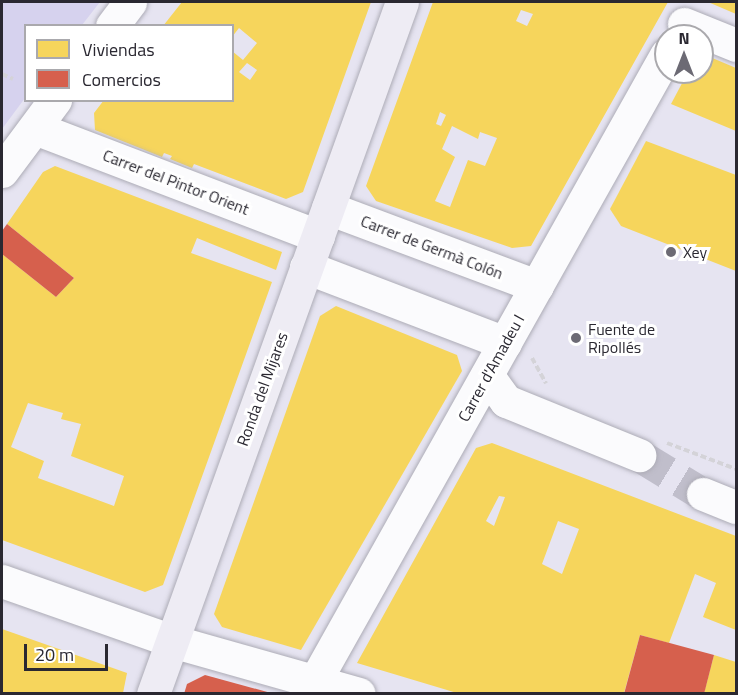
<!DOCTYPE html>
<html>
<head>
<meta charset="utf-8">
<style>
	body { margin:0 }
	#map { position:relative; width:738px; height:695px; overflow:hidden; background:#e6e4f1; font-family:"Titillium Web",sans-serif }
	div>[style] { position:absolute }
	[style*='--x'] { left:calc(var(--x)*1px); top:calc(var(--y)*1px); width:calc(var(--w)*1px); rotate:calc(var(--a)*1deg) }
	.green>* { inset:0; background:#d6d2ee }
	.homes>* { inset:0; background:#f6d55c }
	.shops>* { inset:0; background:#d6604d }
	.minor-tunnel>* { height:33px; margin-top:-16.5px; transform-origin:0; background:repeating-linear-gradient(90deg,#c0becb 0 33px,transparent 0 49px) }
	.path>* { height:4px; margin-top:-2px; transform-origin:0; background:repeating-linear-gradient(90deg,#d4d3d8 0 6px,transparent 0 9px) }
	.roads { filter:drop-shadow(0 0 2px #adacb6) drop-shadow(0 0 2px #adacb6) }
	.minor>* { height:33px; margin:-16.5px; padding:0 16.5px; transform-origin:16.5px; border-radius:16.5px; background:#fbfbfd }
	.major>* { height:33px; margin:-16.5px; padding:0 16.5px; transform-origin:16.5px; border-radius:16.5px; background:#eeecf4 }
	.dots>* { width:16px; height:16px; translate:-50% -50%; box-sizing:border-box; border:3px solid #fff; border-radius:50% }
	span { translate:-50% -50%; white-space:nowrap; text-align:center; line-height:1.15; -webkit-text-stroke:6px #fff; paint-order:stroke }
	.street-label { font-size:16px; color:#2a2831 }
	.poi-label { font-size:16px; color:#2a2831 }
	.left { translate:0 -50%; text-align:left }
	.frame { position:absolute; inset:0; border:3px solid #2a2831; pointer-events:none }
	.legend { position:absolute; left:24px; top:24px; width:210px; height:78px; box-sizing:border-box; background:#fff; border:2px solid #aaa9ad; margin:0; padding:8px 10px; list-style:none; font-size:18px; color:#2a2831 }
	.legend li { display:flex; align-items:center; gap:12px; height:30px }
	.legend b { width:30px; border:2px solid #aaa9ad }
	.north { position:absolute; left:654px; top:24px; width:60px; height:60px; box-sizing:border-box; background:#fff; border:2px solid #aaa9ad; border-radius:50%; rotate:0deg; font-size:16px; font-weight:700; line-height:24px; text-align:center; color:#2a2831 }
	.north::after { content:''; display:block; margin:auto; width:21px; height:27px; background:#6c6a74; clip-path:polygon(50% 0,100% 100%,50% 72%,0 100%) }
	.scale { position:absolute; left:24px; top:644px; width:84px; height:27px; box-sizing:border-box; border:3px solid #2a2831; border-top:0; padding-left:8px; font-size:18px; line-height:21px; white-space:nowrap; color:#2a2831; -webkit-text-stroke:4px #fff; paint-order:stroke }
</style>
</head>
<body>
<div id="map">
	<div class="green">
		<i style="clip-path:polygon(2px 2px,100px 2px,82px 25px,26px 26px,25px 98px,2px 129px)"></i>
	</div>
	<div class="homes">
		<i style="clip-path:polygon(evenodd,182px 2px,371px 2px,303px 192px,286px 199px,194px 164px,192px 168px,170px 159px,172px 156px,164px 153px,162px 157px,95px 130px,94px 113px,104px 100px,232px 100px,232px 51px,243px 60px,257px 43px,239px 28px,232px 37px,232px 26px,163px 26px,182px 2px,247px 63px,257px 70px,250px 80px,239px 72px,247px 63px)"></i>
		<i style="clip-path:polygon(evenodd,433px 2px,668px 2px,531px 246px,512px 248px,376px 201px,366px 186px,433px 2px,521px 10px,533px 14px,527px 26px,516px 21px,521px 10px,433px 2px,440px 112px,446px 115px,441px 126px,436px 124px,440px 112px,433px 2px,452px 126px,478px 139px,480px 132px,497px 138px,485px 166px,468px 160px,450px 207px,435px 201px,455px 157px,442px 149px,452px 126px)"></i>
		<i style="clip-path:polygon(708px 2px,736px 2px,736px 14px)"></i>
		<i style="clip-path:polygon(710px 57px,736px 68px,736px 131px,671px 104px,688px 72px,702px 72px,702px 59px)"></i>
		<i style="clip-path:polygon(646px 141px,736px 175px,736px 271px,621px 226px,610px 209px)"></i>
		<i style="clip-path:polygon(evenodd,55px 166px,282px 252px,276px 270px,197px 238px,191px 253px,272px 282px,163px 585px,145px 592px,2px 540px,2px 254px,56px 297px,74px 278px,7px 224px,43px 172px,55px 166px,28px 403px,63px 413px,61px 419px,81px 424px,71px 456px,124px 476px,114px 506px,38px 478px,44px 461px,11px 447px,28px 403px)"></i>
		<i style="clip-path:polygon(336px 306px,457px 355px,462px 371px,301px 650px,222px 627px,214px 614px,320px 316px)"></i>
		<i style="clip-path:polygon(evenodd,492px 443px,736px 536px,736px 630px,703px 617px,716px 583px,695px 574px,669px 643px,640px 635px,624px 693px,457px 693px,357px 663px,476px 448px,492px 443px,499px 496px,505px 497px,494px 526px,486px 521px,499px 496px,492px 443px,558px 521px,579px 529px,562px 574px,542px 564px,558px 521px)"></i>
		<i style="clip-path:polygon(2px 629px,127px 673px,123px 693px,2px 693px)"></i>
		<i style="clip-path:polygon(714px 655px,736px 662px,736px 693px,704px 693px)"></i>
	</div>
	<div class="shops">
		<i style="clip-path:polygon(7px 224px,74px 278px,56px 297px,2px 254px,2px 231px)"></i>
		<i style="clip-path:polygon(640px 635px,714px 655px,704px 694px,624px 694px)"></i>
		<i style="clip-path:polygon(205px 675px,271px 693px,271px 694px,184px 694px,187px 684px)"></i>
	</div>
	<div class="minor-tunnel">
		<i style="--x:639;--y:455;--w:75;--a:31.4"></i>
	</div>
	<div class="path">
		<i style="--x:2;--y:74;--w:12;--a:24"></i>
		<i style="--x:532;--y:358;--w:29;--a:61"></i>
		<i style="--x:667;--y:443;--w:74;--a:20.6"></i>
	</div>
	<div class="roads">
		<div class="minor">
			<i style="--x:684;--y:24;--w:56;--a:22"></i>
			<i style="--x:112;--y:26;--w:30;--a:-53"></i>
			<i style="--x:35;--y:128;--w:303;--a:20.9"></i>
			<i style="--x:2;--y:171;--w:89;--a:-53.3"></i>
			<i style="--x:328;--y:208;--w:223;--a:20.5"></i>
			<i style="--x:306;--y:267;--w:213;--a:20.9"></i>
			<i style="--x:487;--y:375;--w:32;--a:54"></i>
			<i style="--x:506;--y:401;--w:144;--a:22.1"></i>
			<i style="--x:703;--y:494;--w:35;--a:22"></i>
			<i style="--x:2;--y:581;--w:180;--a:19.4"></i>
			<i style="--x:172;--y:641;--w:194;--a:15.8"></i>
			<i style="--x:315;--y:681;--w:718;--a:-60.72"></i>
		</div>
		<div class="major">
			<i style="--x:153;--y:694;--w:735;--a:-70.21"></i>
		</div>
	</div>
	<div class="dots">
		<i style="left:671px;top:252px;background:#6c6a74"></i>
		<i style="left:576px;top:338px;background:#6c6a74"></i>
	</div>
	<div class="street-label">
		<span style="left:176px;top:182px;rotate:21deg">Carrer del Pintor Orient</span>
		<span style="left:432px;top:247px;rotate:21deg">Carrer de Germà Colón</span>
		<span style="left:491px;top:368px;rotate:-61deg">Carrer d'Amadeu I</span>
		<span style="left:262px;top:389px;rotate:-70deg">Ronda del Mijares</span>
	</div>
	<div class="poi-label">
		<span class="left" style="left:683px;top:252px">Xey</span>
		<span class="left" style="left:588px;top:338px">Fuente de<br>Ripollés</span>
	</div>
	<div class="frame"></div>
	<ul class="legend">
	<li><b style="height:16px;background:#f6d55c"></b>Viviendas</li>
	<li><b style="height:16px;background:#d6604d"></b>Comercios</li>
	</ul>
	<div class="north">N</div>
	<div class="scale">20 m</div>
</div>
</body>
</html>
